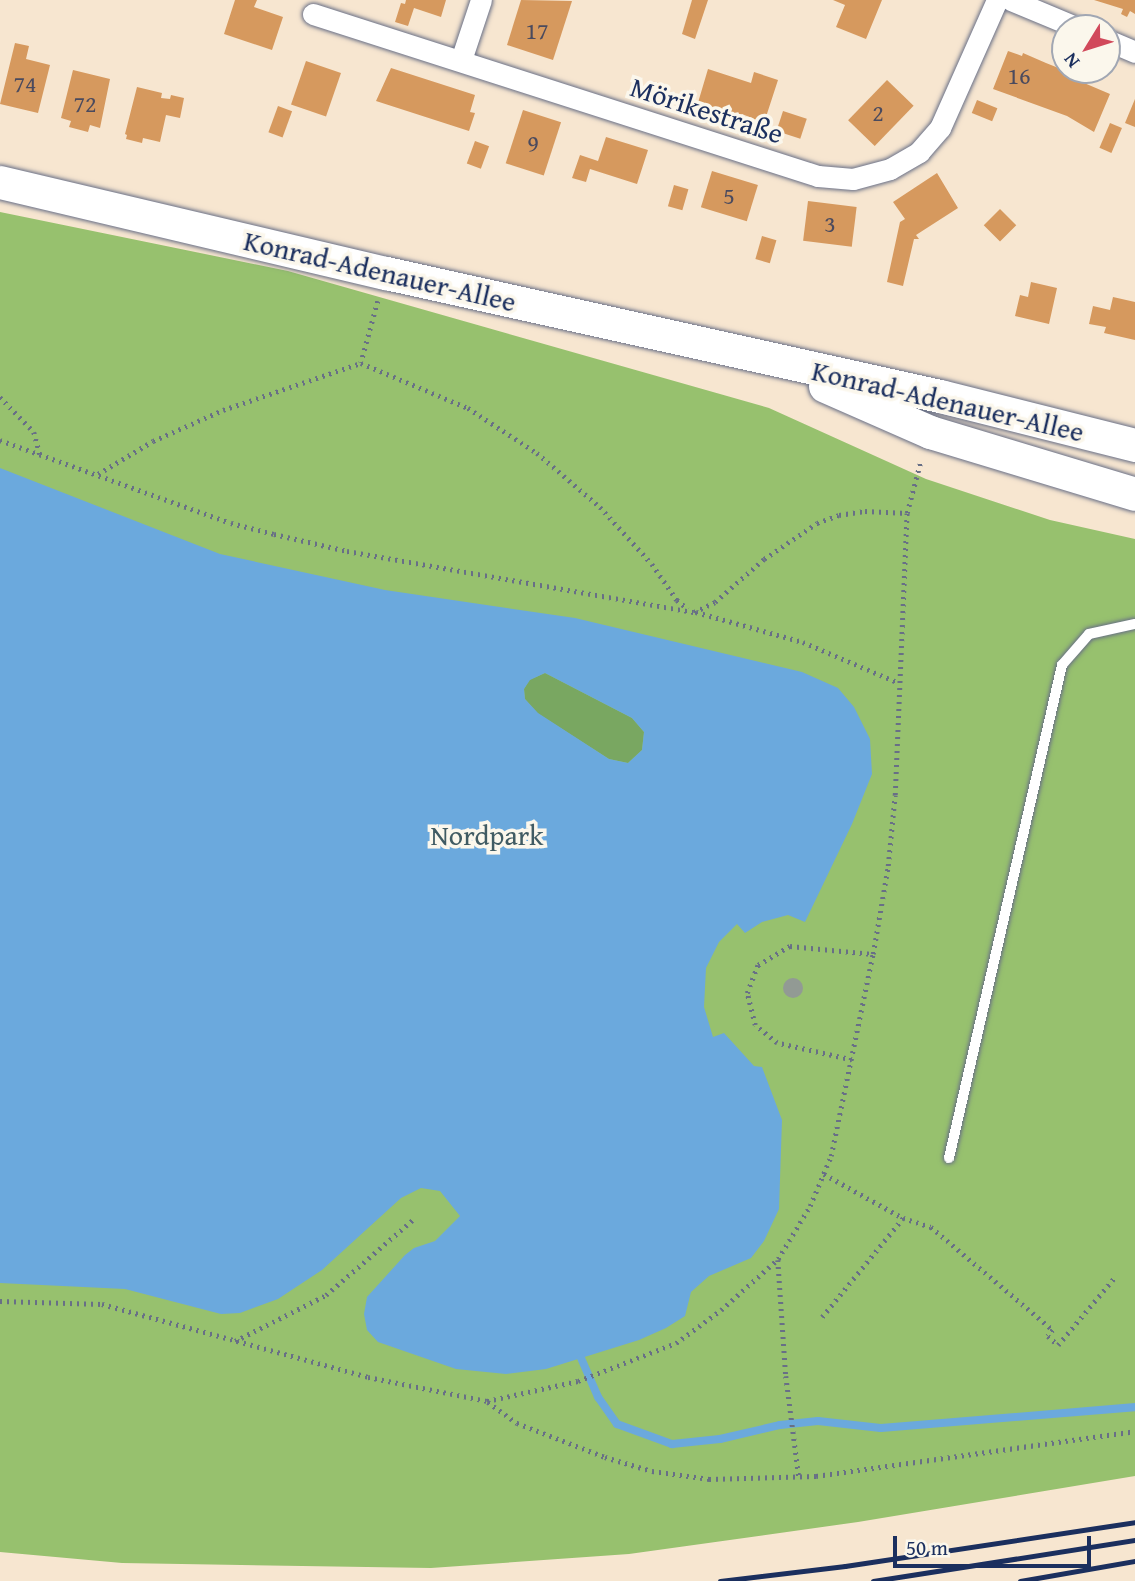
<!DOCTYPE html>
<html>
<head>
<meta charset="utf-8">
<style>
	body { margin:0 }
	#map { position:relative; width:1135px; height:1581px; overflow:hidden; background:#f7e6d0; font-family:"Gentium Book Plus",serif }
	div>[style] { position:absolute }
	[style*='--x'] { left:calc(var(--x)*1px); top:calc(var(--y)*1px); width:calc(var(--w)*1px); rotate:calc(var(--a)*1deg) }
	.green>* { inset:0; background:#97c16e }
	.forest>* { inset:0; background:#79a761 }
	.water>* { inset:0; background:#6ba9dd }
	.stream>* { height:8px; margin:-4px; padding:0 4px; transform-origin:4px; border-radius:4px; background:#6ba9dd }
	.building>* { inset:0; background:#d6995e; transform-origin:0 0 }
	.path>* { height:4.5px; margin-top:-2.25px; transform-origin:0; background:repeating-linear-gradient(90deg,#686f86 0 2px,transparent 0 7px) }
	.roads { filter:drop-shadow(0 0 2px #686f86) drop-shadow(0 0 2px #686f86) }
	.service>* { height:10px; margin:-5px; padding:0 5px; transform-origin:5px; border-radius:5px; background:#fff }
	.minor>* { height:21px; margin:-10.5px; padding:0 10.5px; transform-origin:10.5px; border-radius:10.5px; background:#fff }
	.primary>* { height:33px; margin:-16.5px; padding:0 16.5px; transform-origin:16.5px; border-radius:16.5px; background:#fff }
	.rail>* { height:5px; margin:-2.5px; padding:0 2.5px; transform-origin:2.5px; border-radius:2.5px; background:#1b2f5e }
	.trees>* { width:20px; height:20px; margin:-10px; border-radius:50%; background:#929a94 }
	span { translate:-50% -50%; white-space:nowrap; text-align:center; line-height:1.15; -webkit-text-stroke:7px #fbf7ec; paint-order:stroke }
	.number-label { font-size:24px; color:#4a4a5e }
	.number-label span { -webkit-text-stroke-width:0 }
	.street-label { font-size:28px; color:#1b2f5e }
	.park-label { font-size:28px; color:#405b63 }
	.north { position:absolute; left:1051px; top:14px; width:70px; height:70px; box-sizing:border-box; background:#fbf7ec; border:2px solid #a1a7b3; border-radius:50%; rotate:232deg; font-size:19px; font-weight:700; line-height:28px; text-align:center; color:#1b2f5e }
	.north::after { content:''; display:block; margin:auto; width:24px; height:32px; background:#d1495b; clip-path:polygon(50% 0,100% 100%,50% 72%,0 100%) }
	.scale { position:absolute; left:893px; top:1536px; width:198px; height:32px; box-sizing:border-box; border:4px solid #1b2f5e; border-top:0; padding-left:9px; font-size:21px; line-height:24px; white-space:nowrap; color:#1b2f5e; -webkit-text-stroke:5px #fbf7ec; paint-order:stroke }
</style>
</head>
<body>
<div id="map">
	<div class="green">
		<i style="clip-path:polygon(0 212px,288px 271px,769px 408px,926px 479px,1050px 520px,1135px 539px,1135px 1476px,858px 1522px,629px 1554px,431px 1568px,122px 1563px,0 1552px)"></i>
	</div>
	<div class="forest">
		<i style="clip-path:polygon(545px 673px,632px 718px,644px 732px,642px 750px,628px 763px,609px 759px,537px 713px,525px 699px,524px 689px,529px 680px)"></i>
	</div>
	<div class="water">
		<i style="clip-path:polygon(evenodd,0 468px,220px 554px,385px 590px,575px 618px,802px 672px,838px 688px,854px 707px,870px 739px,872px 774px,852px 824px,805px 922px,788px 915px,762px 922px,745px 933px,737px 924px,719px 942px,706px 968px,704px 1007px,713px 1037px,724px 1033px,754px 1066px,762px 1067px,782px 1120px,779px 1209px,764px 1241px,751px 1258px,709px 1276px,691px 1292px,685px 1316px,666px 1328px,639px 1340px,546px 1369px,506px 1374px,456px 1369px,378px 1342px,367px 1330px,364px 1314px,367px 1297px,405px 1255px,414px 1248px,435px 1241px,460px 1216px,440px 1191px,421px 1188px,401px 1198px,322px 1270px,278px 1299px,240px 1313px,221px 1314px,125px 1289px,0 1283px,0 468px,545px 673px,632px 718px,644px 732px,642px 750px,628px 763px,609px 759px,538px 713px,525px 699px,524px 689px,530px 680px,545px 673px)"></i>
	</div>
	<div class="stream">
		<i style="--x:581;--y:1358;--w:43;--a:66.4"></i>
		<i style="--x:598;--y:1397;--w:33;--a:55"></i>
		<i style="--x:617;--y:1424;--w:59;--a:20"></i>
		<i style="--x:672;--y:1444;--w:48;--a:-5.9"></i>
		<i style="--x:720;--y:1439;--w:62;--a:-13.1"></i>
		<i style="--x:780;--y:1425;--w:38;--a:-6"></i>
		<i style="--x:818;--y:1421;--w:63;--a:6.3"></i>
		<i style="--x:881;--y:1428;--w:255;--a:-4.7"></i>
	</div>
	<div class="building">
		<i style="clip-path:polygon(235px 0,257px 0,254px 7px,283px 17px,272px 50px,224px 34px)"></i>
		<i style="clip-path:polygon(406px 0,446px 0,441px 17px,414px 8px,408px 26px,395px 22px,401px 3px,405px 4px)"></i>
		<i style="clip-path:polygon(521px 0,572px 1px,553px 60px,507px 45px)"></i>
		<i style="clip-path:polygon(692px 0,708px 0,695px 39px,682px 34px)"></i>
		<i style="clip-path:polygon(833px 0,882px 0,866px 39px,836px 27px,845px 5px)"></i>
		<i style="clip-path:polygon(1094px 0,1135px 0,1135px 14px,1130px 11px,1127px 17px,1121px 14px,1123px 9px)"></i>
		<i style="clip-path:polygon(15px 43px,29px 46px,26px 59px,50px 65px,38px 113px,0 104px)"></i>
		<i style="clip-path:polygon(1008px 51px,1022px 56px,1023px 53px,1046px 63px,1071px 73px,1070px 77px,1110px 94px,1094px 132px,1067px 116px,993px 89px)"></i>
		<i style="left:306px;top:61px;width:37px;height:46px;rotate:19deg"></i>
		<i style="clip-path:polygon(391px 68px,475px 95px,470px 112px,475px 113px,469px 131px,376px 101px)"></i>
		<i style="clip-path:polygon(708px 69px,751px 83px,754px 72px,778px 80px,764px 123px,742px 114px,740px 120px,697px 106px)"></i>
		<i style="clip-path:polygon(73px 70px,110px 79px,100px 128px,90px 125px,88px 132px,69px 127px,71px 121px,61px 118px)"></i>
		<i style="left:887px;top:80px;width:37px;height:56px;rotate:44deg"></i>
		<i style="left:652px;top:81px;width:14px;height:21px;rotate:17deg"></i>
		<i style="clip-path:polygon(137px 87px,162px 93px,161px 98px,170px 99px,171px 95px,184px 98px,180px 118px,166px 115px,160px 142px,143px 138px,142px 143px,126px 139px,127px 135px,125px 134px)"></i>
		<i style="clip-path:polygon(1135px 99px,1135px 127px,1125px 123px)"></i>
		<i style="left:977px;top:100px;width:22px;height:14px;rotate:22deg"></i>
		<i style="left:278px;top:106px;width:15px;height:28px;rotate:20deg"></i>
		<i style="left:523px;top:110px;width:40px;height:56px;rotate:18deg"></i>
		<i style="left:783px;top:111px;width:25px;height:21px;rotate:18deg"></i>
		<i style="left:1110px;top:123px;width:13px;height:27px;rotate:23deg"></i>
		<i style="clip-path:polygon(606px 137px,648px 150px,637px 184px,590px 169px,586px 182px,572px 178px,580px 155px,598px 161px)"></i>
		<i style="left:475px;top:141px;width:15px;height:24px;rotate:20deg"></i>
		<i style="left:712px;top:171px;width:48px;height:38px;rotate:17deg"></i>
		<i style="clip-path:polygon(937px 173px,958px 208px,916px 235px,919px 239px,914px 239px,903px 286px,887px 282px,900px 222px,905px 219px,893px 202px)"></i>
		<i style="left:674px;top:185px;width:15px;height:22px;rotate:16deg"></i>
		<i style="left:808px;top:201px;width:49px;height:40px;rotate:7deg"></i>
		<i style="left:1000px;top:209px;width:23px;height:23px;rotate:45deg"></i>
		<i style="left:762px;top:236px;width:15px;height:24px;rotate:16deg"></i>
		<i style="clip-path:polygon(1031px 282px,1057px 288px,1049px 324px,1015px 316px,1020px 295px,1028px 297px)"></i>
		<i style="clip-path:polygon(1113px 297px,1135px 302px,1135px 340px,1104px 333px,1106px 327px,1089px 324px,1093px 306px,1110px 310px)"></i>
	</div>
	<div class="path">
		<i style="--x:378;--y:301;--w:64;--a:105.3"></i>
		<i style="--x:361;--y:363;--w:116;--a:22.8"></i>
		<i style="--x:468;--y:408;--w:82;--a:33.1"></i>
		<i style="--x:537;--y:453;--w:83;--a:40.6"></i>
		<i style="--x:600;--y:507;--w:77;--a:47.6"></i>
		<i style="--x:652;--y:564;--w:44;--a:55.2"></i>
		<i style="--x:677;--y:600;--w:14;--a:39"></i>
		<i style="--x:0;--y:397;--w:49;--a:45.8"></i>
		<i style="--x:34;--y:432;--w:23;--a:75"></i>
		<i style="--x:0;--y:440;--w:245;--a:19.8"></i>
		<i style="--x:231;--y:523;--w:44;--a:14.3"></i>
		<i style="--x:274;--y:534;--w:75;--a:13.1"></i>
		<i style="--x:347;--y:551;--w:352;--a:10"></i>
		<i style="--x:694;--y:612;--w:23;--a:-25"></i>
		<i style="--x:715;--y:602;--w:65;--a:-41.3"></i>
		<i style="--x:764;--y:559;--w:64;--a:-34.2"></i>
		<i style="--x:817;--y:523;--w:23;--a:-20"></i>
		<i style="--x:839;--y:515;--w:26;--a:-9"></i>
		<i style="--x:865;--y:511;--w:42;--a:2.7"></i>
		<i style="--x:98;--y:474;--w:64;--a:-31"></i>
		<i style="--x:153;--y:441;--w:77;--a:-23.9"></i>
		<i style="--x:223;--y:410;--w:146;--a:-18.8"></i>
		<i style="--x:696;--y:612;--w:111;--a:15.7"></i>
		<i style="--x:803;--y:642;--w:104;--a:23.1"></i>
		<i style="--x:852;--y:1060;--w:77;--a:-167.2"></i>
		<i style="--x:777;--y:1043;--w:28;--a:-141"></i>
		<i style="--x:755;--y:1025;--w:33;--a:-104"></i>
		<i style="--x:747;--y:993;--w:30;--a:-69"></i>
		<i style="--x:758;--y:965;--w:37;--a:-31"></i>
		<i style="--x:790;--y:946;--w:83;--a:5.5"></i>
		<i style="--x:824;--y:1174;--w:90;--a:29.1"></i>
		<i style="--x:903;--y:1218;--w:29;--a:18"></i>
		<i style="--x:931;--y:1227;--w:160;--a:40.2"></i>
		<i style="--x:1053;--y:1330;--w:8;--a:130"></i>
		<i style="--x:1048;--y:1336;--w:13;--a:42"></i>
		<i style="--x:1058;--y:1345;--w:90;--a:-50"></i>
		<i style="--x:778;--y:1260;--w:116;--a:86.1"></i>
		<i style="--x:786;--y:1376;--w:102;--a:82.7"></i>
		<i style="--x:0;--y:1301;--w:102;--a:1.7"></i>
		<i style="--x:102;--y:1304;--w:276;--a:15.3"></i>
		<i style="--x:368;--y:1377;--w:121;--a:11.4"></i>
		<i style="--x:487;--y:1401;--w:93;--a:-12.4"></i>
		<i style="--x:578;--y:1381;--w:105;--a:-21.2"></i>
		<i style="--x:676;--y:1343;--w:56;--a:-36.3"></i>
		<i style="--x:721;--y:1310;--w:76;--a:-41.8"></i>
		<i style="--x:778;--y:1259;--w:62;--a:-58.9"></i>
		<i style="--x:810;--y:1206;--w:54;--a:-67.2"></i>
		<i style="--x:831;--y:1156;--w:206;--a:-78.3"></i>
		<i style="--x:873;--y:954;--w:89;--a:-80.3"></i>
		<i style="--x:888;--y:866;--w:71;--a:-84.4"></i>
		<i style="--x:895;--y:795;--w:282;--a:-87.6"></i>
		<i style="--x:907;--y:513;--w:55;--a:-75.2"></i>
		<i style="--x:822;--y:1317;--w:128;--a:-50.7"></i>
		<i style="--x:235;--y:1341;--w:102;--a:-26.8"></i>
		<i style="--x:326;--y:1295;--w:118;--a:-40.9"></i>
		<i style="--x:488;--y:1402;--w:36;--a:36"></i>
		<i style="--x:517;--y:1423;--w:94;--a:21.1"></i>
		<i style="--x:605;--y:1457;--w:49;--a:16.6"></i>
		<i style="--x:652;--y:1471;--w:58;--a:8"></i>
		<i style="--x:709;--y:1479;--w:107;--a:-1.6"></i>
		<i style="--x:816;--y:1476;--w:322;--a:-8"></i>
	</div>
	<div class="roads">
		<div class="service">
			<i style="--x:949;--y:1158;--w:506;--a:-77.09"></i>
			<i style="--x:1062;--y:665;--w:41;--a:-48.9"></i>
			<i style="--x:1089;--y:634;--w:47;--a:-12.3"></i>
		</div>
		<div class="minor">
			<i style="--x:1011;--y:0;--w:73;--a:22.7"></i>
			<i style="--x:313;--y:14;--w:530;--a:17.79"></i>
			<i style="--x:818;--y:176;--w:35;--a:5"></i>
			<i style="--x:853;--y:179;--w:38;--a:-15"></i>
			<i style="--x:890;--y:169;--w:34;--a:-30"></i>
			<i style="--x:919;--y:152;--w:32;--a:-49"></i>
			<i style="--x:940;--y:128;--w:140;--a:-66"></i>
			<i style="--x:1107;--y:40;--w:30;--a:23"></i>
			<i style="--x:461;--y:60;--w:63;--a:-71.6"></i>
		</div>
		<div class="primary">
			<i style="--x:0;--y:182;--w:397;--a:13.3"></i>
			<i style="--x:386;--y:273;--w:567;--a:12.52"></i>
			<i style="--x:940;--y:396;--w:201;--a:14.1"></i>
			<i style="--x:825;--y:386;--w:115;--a:23.7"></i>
			<i style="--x:930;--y:432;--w:214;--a:16.8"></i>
		</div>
	</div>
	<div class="rail">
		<i style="--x:720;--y:1581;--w:126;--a:-6.8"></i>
		<i style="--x:845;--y:1566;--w:293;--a:-8.6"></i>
		<i style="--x:873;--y:1581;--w:265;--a:-8.9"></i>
		<i style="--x:1020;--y:1581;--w:117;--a:-9.9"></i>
	</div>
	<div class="trees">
		<i style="left:793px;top:988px"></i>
	</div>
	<div class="number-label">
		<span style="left:537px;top:31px">17</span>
		<span style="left:1019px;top:76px">16</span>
		<span style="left:25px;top:84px">74</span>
		<span style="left:85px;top:104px">72</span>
		<span style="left:878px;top:113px">2</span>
		<span style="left:533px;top:143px">9</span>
		<span style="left:729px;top:196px">5</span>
		<span style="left:830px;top:224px">3</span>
	</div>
	<div class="street-label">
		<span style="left:707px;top:110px;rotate:18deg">Mörikestraße</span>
		<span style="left:380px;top:271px;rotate:13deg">Konrad-Adenauer-Allee</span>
		<span style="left:948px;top:401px;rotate:13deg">Konrad-Adenauer-Allee</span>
	</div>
	<div class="park-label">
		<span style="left:487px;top:835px">Nordpark</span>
	</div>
	<div class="north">N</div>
	<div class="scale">50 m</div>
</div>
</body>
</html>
